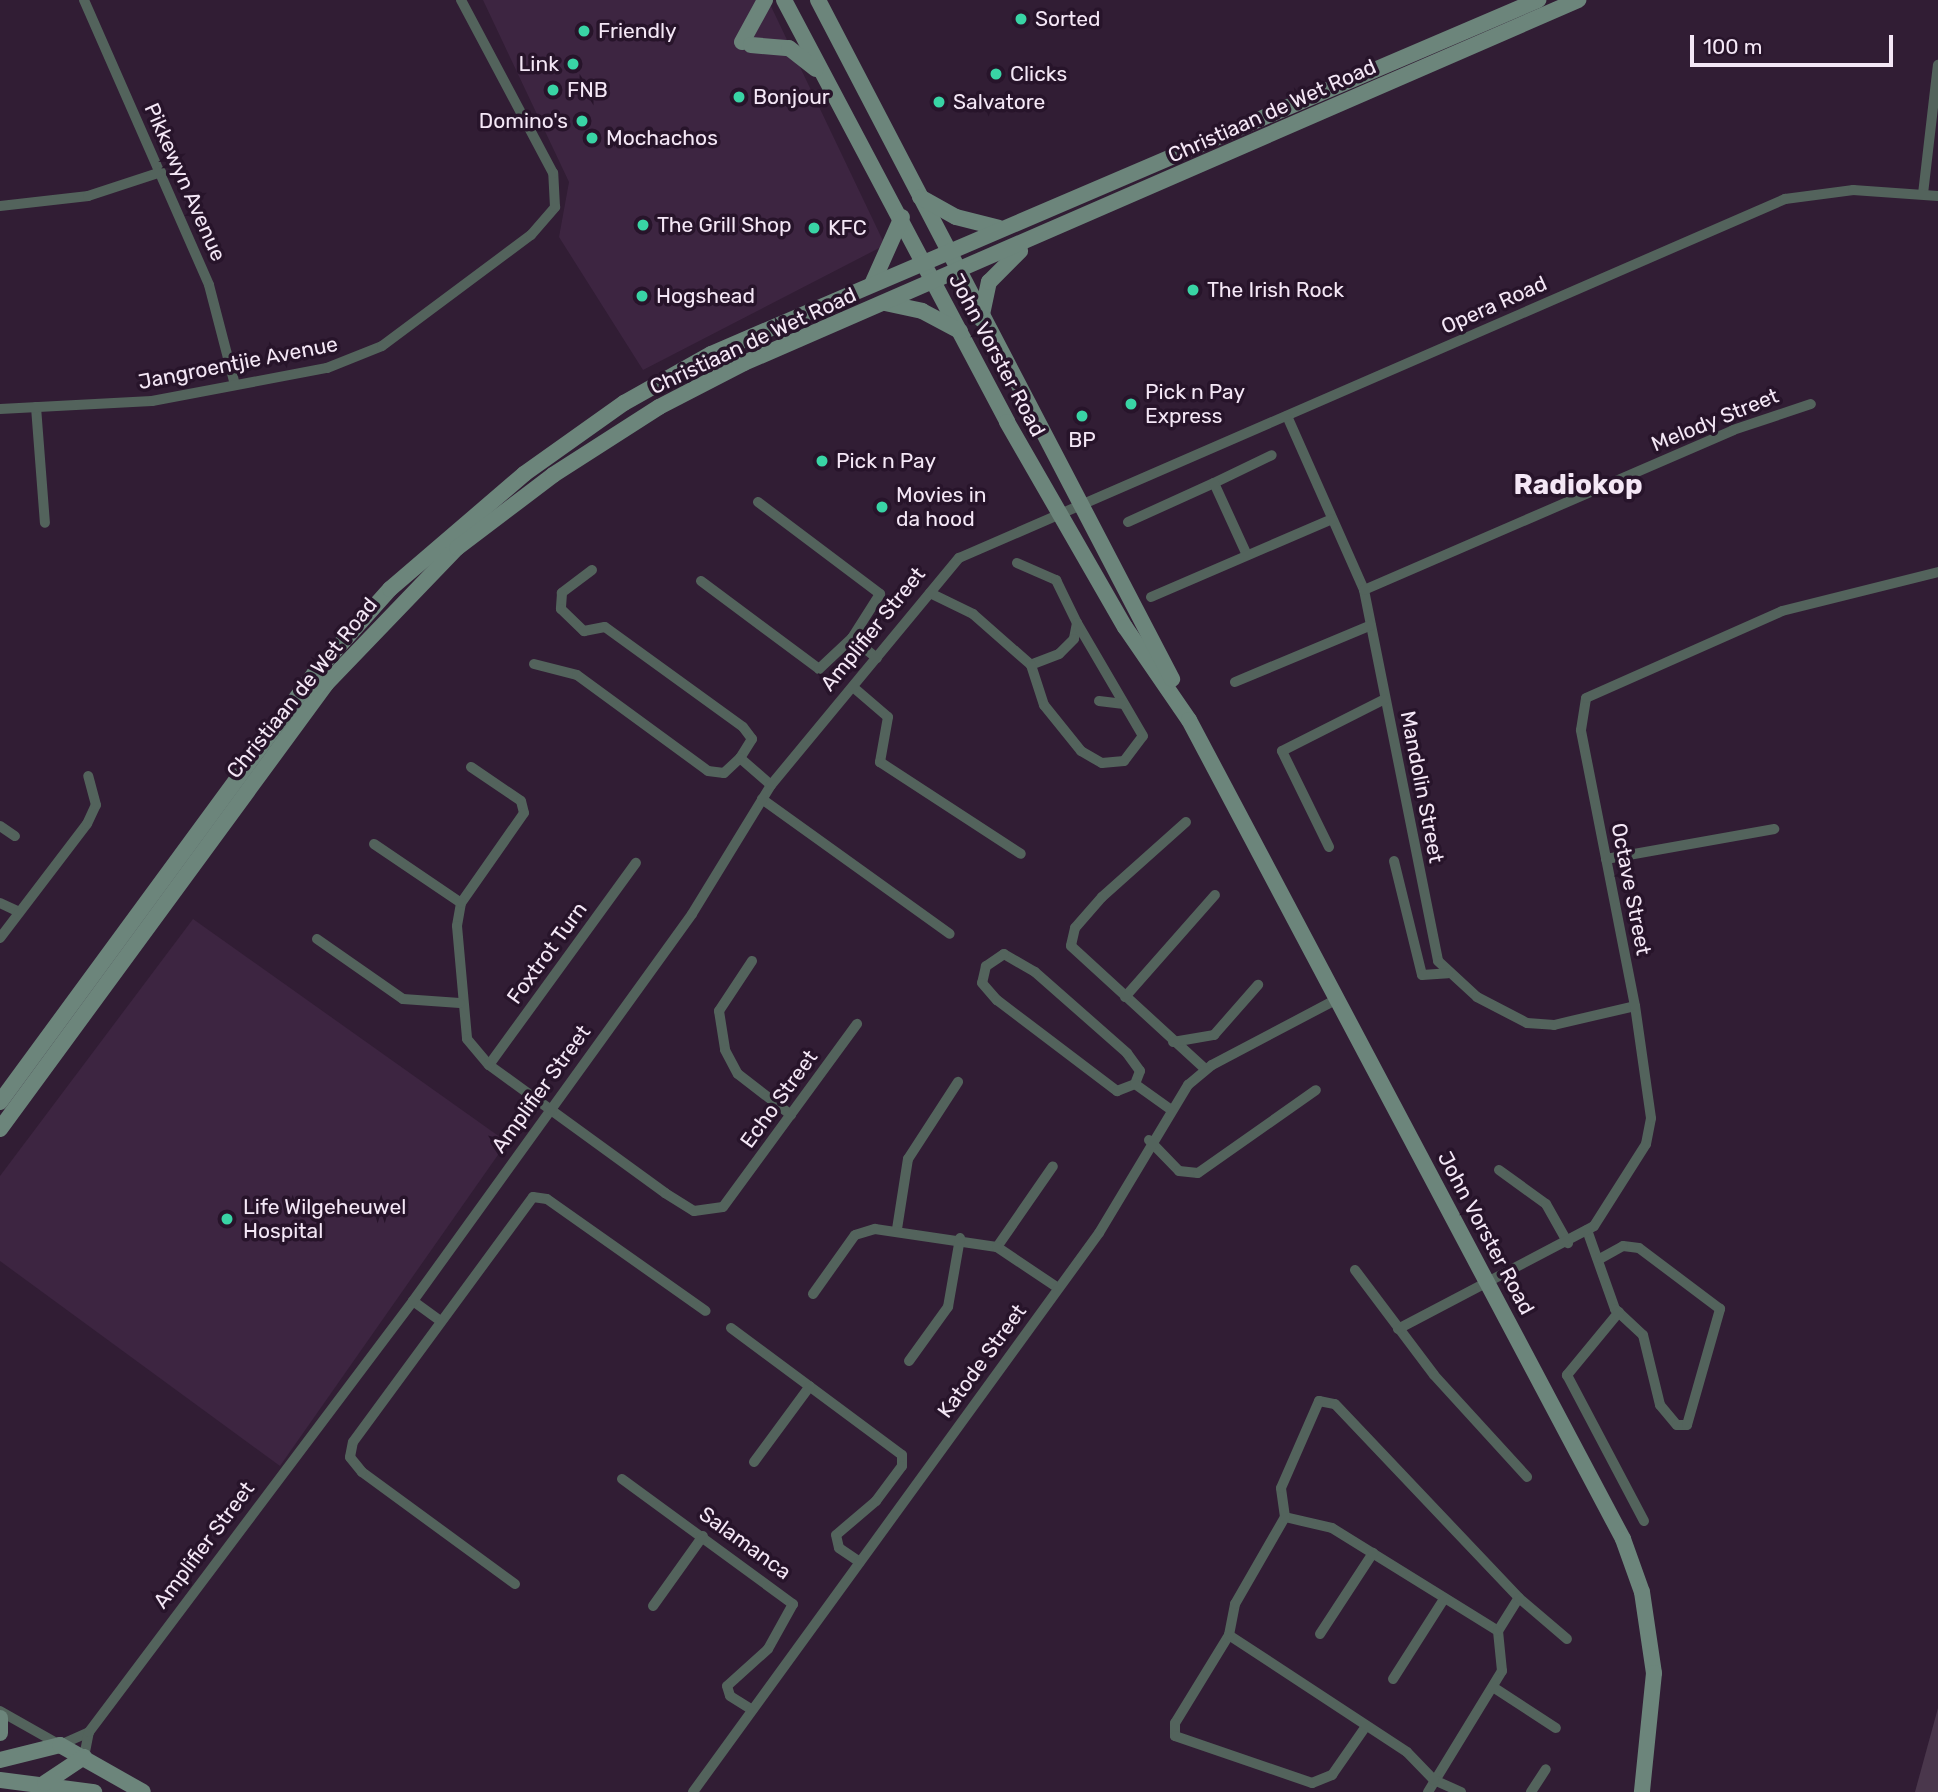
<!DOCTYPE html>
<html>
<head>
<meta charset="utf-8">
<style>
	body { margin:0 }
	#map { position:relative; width:1938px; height:1792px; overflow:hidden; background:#311d34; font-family:Rubik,sans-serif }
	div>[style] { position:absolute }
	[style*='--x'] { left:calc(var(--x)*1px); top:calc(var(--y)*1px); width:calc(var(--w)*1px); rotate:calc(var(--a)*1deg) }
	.built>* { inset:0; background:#3d2541 }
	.green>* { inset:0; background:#4a374c }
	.street>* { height:10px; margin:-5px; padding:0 5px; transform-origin:5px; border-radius:5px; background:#53635c }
	.secondary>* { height:16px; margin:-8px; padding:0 8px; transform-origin:8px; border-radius:8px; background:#6c857b }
	.dots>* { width:19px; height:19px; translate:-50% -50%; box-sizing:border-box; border:4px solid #27142a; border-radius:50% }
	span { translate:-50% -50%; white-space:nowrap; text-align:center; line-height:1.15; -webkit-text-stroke:7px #27142a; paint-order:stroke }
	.poi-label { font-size:21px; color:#f4e7f6 }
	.left { translate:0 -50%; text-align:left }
	.right { translate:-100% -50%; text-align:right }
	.street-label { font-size:21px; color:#f4e7f6 }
	.district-label { font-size:28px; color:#f4e7f6; font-weight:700 }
	.scale { position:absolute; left:1690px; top:35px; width:203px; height:32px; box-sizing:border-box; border:4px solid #f4e7f6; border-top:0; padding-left:9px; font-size:21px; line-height:24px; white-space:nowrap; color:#f4e7f6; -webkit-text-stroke:5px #27142a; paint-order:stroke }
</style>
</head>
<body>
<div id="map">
	<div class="built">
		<i style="clip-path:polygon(483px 0,768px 0,885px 245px,643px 370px,559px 237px,569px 182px)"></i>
		<i style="clip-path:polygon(193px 919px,507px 1142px,280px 1466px,0 1261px,0 1176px)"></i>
	</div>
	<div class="green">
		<i style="clip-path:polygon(1938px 1708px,1938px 1792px,1915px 1792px)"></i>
	</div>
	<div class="street">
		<i style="--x:84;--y:0;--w:311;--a:66.3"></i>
		<i style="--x:209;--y:285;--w:103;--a:75.4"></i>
		<i style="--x:1923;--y:194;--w:130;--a:-83.4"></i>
		<i style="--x:0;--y:206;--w:89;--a:-6.5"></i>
		<i style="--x:88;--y:196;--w:77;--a:-18.2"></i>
		<i style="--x:36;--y:407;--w:116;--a:85.6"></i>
		<i style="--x:0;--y:409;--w:152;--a:-3"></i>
		<i style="--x:152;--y:401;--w:178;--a:-10.7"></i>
		<i style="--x:327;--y:368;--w:59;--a:-21.8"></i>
		<i style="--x:382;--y:346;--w:186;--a:-36.7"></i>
		<i style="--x:531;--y:235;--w:37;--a:-49"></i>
		<i style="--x:555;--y:207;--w:34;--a:-93"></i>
		<i style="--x:553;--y:173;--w:196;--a:-118"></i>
		<i style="--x:1287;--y:416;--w:190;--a:66.1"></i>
		<i style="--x:1364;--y:590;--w:378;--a:78.7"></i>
		<i style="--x:1438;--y:961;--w:53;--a:42.7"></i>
		<i style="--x:1477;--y:997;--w:56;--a:27.5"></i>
		<i style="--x:1527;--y:1023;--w:27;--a:4"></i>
		<i style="--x:1554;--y:1025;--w:83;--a:-13.2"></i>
		<i style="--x:1214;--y:483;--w:64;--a:-25.8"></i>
		<i style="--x:758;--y:502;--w:153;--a:37"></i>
		<i style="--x:880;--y:594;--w:52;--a:122.5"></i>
		<i style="--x:1128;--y:522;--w:94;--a:-24.4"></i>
		<i style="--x:1214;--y:483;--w:79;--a:65.4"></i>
		<i style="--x:1017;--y:563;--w:43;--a:23.6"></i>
		<i style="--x:1056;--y:580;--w:48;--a:64"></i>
		<i style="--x:1077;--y:623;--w:16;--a:101"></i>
		<i style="--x:1074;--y:639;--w:21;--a:135"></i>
		<i style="--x:1059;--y:654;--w:30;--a:159"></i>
		<i style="--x:592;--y:570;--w:38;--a:143"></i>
		<i style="--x:562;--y:593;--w:16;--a:94"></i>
		<i style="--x:561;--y:609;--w:32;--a:44"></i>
		<i style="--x:584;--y:631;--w:21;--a:-11"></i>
		<i style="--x:605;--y:627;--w:170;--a:35.9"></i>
		<i style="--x:743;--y:727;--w:15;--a:53"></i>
		<i style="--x:752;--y:739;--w:22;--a:122"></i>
		<i style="--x:701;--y:581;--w:147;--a:36.7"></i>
		<i style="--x:819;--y:669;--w:45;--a:-43.2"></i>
		<i style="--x:852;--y:638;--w:32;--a:39"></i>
		<i style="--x:1364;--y:590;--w:402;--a:-23.4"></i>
		<i style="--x:1733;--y:430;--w:82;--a:-18.4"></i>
		<i style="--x:930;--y:593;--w:48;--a:26"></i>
		<i style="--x:973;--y:614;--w:77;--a:41.3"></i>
		<i style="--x:1031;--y:665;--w:42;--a:72"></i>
		<i style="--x:1044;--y:705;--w:59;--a:51.2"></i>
		<i style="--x:1081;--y:751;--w:24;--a:30"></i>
		<i style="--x:1102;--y:763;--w:22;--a:-5"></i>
		<i style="--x:1124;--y:761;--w:31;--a:-53"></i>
		<i style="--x:1143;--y:736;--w:131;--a:-120.3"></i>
		<i style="--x:1151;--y:597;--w:197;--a:-23.3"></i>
		<i style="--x:534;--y:664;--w:44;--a:14.3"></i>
		<i style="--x:577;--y:675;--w:162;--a:36.2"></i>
		<i style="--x:708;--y:771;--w:16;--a:7"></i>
		<i style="--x:724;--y:773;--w:22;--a:-43"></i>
		<i style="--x:740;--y:758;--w:41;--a:41.1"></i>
		<i style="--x:1235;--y:682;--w:147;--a:-22.7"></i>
		<i style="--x:853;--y:687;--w:46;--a:40.6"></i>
		<i style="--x:888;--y:717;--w:46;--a:100.1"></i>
		<i style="--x:880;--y:762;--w:168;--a:33.1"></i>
		<i style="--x:1099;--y:701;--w:25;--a:7"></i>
		<i style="--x:471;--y:767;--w:60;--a:34.2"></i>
		<i style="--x:521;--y:801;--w:12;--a:76"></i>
		<i style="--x:524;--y:813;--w:110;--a:125"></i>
		<i style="--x:461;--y:903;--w:23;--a:100"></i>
		<i style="--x:457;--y:926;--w:113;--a:84.9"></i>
		<i style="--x:467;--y:1039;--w:34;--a:50"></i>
		<i style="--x:489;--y:1065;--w:218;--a:36"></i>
		<i style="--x:665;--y:1193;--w:34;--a:32"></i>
		<i style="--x:694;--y:1211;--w:29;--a:-8"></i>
		<i style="--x:723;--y:1207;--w:227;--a:-53.8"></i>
		<i style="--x:762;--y:799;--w:231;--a:35.7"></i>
		<i style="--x:1186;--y:822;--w:113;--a:138.2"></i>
		<i style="--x:1102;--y:897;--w:41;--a:131.1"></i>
		<i style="--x:1075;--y:928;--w:18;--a:103"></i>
		<i style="--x:1071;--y:946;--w:182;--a:42.5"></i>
		<i style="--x:0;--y:826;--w:18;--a:34"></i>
		<i style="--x:374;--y:844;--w:105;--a:34.1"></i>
		<i style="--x:1329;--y:847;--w:107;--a:-116.1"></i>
		<i style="--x:1282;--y:751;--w:115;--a:-26.8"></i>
		<i style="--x:1606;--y:859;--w:171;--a:-10.1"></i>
		<i style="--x:1394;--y:861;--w:117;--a:76.2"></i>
		<i style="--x:1422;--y:975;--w:26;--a:-4"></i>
		<i style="--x:0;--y:903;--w:21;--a:25"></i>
		<i style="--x:0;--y:938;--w:143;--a:-52.7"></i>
		<i style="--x:87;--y:824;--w:21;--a:-65"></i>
		<i style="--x:96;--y:805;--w:30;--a:-105"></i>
		<i style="--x:317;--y:939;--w:105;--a:34.9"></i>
		<i style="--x:403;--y:999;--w:57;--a:4"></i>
		<i style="--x:752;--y:961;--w:60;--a:123.4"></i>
		<i style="--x:719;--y:1011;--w:39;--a:81"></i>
		<i style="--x:725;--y:1050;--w:27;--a:62"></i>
		<i style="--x:738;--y:1074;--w:67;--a:37.7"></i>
		<i style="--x:1125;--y:997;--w:136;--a:-48.6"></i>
		<i style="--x:1173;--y:1042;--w:42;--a:-9.7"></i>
		<i style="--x:1214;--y:1035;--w:67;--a:-48.7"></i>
		<i style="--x:489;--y:1065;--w:250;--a:-54"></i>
		<i style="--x:1135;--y:1084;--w:14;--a:-69"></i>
		<i style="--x:1140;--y:1071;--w:22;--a:-126"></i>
		<i style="--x:1127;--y:1053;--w:123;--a:-138.6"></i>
		<i style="--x:1035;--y:972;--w:36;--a:-150"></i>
		<i style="--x:1004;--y:954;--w:22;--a:146"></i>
		<i style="--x:986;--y:966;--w:17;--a:103"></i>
		<i style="--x:982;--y:983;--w:23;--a:49"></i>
		<i style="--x:997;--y:1000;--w:151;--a:37.2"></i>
		<i style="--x:1117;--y:1091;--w:19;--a:-21"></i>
		<i style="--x:1135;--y:1084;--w:43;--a:35.5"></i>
		<i style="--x:1149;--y:1140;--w:43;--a:45.9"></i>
		<i style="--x:1179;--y:1171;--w:19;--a:6"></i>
		<i style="--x:1198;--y:1173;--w:144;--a:-35.1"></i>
		<i style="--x:1499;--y:1170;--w:58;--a:35.9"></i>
		<i style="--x:1546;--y:1204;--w:45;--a:60.6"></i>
		<i style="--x:897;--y:1229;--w:71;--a:-81.1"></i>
		<i style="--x:908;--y:1159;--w:92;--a:-57"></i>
		<i style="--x:1587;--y:1230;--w:84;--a:70.5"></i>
		<i style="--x:1615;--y:1309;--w:38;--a:43"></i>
		<i style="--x:1643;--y:1335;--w:72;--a:76.3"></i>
		<i style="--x:1660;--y:1405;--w:26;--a:50"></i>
		<i style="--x:1677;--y:1425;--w:10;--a:0"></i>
		<i style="--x:1687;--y:1425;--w:121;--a:-74.1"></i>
		<i style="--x:1720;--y:1309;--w:101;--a:-143"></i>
		<i style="--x:1639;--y:1248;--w:16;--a:-173"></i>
		<i style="--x:1623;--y:1246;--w:26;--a:151"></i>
		<i style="--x:997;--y:1247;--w:98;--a:-55.3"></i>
		<i style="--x:1355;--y:1270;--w:131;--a:53"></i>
		<i style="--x:1434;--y:1375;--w:138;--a:47.6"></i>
		<i style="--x:813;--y:1294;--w:72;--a:-54.6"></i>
		<i style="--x:855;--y:1235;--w:21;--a:-17"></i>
		<i style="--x:875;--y:1229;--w:123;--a:8.4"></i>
		<i style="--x:997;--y:1247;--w:73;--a:33.9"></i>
		<i style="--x:413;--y:1301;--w:34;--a:36"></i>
		<i style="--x:1619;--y:1312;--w:82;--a:129.5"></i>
		<i style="--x:1567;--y:1375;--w:165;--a:62.2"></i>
		<i style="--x:731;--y:1328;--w:213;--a:36.6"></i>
		<i style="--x:902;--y:1455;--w:11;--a:90"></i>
		<i style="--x:902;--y:1466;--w:44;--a:126.6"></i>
		<i style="--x:876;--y:1501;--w:52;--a:139.6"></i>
		<i style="--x:836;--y:1535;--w:13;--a:77"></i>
		<i style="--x:839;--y:1548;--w:25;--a:34"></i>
		<i style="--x:1398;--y:1329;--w:221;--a:-27.7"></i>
		<i style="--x:1594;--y:1226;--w:97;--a:-57.6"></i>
		<i style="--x:1646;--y:1144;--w:26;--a:-79"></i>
		<i style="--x:1651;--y:1118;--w:113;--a:-98.1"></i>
		<i style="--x:1635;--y:1006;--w:281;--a:-101.1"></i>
		<i style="--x:1581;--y:730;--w:32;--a:-81"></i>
		<i style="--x:1586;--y:698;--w:214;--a:-23.9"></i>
		<i style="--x:1782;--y:611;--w:161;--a:-14"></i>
		<i style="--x:909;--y:1361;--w:67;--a:-54.2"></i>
		<i style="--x:948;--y:1307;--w:70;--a:-80.1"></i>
		<i style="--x:754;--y:1462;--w:94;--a:-53.6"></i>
		<i style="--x:622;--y:1479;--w:212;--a:36.2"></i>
		<i style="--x:793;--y:1604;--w:51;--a:119.1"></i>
		<i style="--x:768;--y:1649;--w:55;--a:137.9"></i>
		<i style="--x:727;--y:1686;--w:10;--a:73"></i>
		<i style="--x:730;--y:1696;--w:26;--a:32"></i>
		<i style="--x:1285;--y:1517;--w:48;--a:13.2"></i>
		<i style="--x:1332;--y:1528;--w:195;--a:31.8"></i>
		<i style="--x:515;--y:1584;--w:190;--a:-143.8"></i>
		<i style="--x:362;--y:1472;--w:19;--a:-129"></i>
		<i style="--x:350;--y:1457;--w:15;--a:-79"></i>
		<i style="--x:353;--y:1442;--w:304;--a:-53.7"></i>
		<i style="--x:533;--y:1197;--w:14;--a:8"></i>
		<i style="--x:547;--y:1199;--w:194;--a:35.2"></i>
		<i style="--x:653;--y:1606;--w:86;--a:-54.5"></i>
		<i style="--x:1320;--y:1634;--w:97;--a:-56.8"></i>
		<i style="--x:1229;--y:1635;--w:103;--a:121.5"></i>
		<i style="--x:1175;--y:1723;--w:13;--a:90"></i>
		<i style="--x:1175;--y:1736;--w:145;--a:18.9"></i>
		<i style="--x:1312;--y:1783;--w:22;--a:-22"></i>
		<i style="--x:1332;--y:1775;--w:60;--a:-55.2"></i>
		<i style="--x:1393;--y:1679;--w:95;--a:-57.5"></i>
		<i style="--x:1493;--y:1687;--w:75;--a:33.1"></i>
		<i style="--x:0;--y:1711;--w:69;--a:29.5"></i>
		<i style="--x:60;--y:1745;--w:32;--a:-24"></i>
		<i style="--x:84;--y:1757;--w:25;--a:-79"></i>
		<i style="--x:89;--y:1732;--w:539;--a:-53.07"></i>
		<i style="--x:413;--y:1301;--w:477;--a:-54.2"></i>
		<i style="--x:692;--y:914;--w:151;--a:-58.5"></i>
		<i style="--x:771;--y:785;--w:295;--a:-50.4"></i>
		<i style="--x:959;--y:558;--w:901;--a:-23.49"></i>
		<i style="--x:1785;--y:199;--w:69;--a:-7.5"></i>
		<i style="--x:1853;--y:190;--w:85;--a:4"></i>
		<i style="--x:693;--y:1792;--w:691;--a:-54.01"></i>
		<i style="--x:1099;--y:1233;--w:173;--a:-59"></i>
		<i style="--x:1188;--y:1085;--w:31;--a:-40"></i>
		<i style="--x:1212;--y:1065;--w:141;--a:-27.8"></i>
		<i style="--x:1428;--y:1792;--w:142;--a:-58.6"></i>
		<i style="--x:1502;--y:1671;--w:40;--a:-95.7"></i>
		<i style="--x:1498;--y:1631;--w:39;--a:-58"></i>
		<i style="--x:1461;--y:1792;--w:30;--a:-156"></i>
		<i style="--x:1434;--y:1780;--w:39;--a:-134"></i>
		<i style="--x:1407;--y:1752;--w:213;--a:-146.7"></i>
		<i style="--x:1229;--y:1635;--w:32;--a:-79"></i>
		<i style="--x:1235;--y:1604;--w:100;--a:-60.1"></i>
		<i style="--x:1285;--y:1517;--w:29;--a:-98"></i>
		<i style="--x:1281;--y:1488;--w:95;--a:-66.4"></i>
		<i style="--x:1319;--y:1401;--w:16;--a:11"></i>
		<i style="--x:1335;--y:1404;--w:267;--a:46.5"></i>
		<i style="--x:1519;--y:1598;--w:63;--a:40.5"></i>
		<i style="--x:1531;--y:1792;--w:27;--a:-57"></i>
	</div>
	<div class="secondary">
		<i style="--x:784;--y:0;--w:477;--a:62.1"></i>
		<i style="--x:1007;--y:422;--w:237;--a:60.1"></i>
		<i style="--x:1125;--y:627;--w:113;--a:55.5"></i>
		<i style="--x:1189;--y:720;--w:927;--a:62.08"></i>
		<i style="--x:1623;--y:1539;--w:56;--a:70.3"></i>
		<i style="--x:1642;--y:1592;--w:82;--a:81.6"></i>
		<i style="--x:1654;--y:1673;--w:120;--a:95.8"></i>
		<i style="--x:818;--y:0;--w:766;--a:62.46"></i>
		<i style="--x:742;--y:42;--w:48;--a:-61.3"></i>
		<i style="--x:751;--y:45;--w:38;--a:5"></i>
		<i style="--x:789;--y:48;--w:34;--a:38"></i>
		<i style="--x:920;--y:197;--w:41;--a:29.1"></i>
		<i style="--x:956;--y:217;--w:44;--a:14.3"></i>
		<i style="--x:873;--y:282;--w:71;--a:-66"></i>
		<i style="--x:885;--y:303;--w:38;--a:12"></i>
		<i style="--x:922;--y:311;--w:43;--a:27.8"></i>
		<i style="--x:981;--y:319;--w:38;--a:-78"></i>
		<i style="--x:989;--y:282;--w:44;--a:-45"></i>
		<i style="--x:0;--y:1102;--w:531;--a:-53.73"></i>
		<i style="--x:314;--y:674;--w:114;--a:-48.2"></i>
		<i style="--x:390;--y:589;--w:177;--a:-40.6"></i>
		<i style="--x:524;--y:474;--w:123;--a:-35.4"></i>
		<i style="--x:624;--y:403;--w:100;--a:-29.4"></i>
		<i style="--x:711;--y:354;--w:900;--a:-23.17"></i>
		<i style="--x:0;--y:1129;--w:552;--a:-53.77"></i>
		<i style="--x:326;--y:684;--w:189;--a:-46.1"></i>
		<i style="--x:457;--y:548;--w:121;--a:-37.2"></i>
		<i style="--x:553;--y:475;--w:126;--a:-32.7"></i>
		<i style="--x:659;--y:407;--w:96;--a:-27.4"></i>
		<i style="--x:744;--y:363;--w:910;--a:-23.52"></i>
		<i style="--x:0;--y:1718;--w:15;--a:90"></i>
		<i style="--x:0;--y:1760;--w:62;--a:-14"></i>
		<i style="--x:60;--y:1745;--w:95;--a:29.5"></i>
		<i style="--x:0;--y:1780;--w:95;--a:7.3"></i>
		<i style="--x:45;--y:1783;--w:47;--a:-33.7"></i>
	</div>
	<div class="dots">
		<i style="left:1021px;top:19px;background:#39d4a5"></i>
		<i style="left:584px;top:31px;background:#39d4a5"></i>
		<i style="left:573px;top:64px;background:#39d4a5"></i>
		<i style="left:996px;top:74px;background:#39d4a5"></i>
		<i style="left:553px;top:90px;background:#39d4a5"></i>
		<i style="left:739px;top:97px;background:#39d4a5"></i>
		<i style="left:939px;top:102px;background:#39d4a5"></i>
		<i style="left:582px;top:121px;background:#39d4a5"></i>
		<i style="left:592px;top:138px;background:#39d4a5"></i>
		<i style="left:643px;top:225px;background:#39d4a5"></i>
		<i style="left:814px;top:228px;background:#39d4a5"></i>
		<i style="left:1193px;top:290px;background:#39d4a5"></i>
		<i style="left:642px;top:296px;background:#39d4a5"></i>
		<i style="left:1131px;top:404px;background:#39d4a5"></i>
		<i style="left:1082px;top:416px;background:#39d4a5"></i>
		<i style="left:822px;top:461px;background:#39d4a5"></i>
		<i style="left:882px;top:507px;background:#39d4a5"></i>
		<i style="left:227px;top:1219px;background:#39d4a5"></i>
	</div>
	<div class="poi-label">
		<span class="left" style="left:1035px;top:19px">Sorted</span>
		<span class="left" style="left:598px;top:31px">Friendly</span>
		<span class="right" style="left:559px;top:64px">Link</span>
		<span class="left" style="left:1010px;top:74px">Clicks</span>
		<span class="left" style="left:567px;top:90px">FNB</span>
		<span class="left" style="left:753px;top:97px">Bonjour</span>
		<span class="left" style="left:953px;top:102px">Salvatore</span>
		<span class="right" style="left:568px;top:121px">Domino's</span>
		<span class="left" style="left:606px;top:138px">Mochachos</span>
		<span class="left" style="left:657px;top:225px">The Grill Shop</span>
		<span class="left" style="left:828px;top:228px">KFC</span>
		<span class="left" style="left:1207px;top:290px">The Irish Rock</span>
		<span class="left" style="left:656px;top:296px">Hogshead</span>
		<span class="left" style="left:1145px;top:404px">Pick n Pay<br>Express</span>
		<span style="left:1082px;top:440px">BP</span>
		<span class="left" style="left:836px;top:461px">Pick n Pay</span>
		<span class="left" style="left:896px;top:507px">Movies in<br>da hood</span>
		<span class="left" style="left:243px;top:1219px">Life Wilgeheuwel<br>Hospital</span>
	</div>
	<div class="street-label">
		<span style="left:1272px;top:111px;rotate:-24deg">Christiaan de Wet Road</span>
		<span style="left:185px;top:182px;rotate:66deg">Pikkewyn Avenue</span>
		<span style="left:1494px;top:305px;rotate:-24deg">Opera Road</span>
		<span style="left:753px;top:341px;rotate:-25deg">Christiaan de Wet Road</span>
		<span style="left:997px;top:355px;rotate:62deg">John Vorster Road</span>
		<span style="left:238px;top:363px;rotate:-11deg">Jangroentjie Avenue</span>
		<span style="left:1715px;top:420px;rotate:-22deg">Melody Street</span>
		<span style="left:873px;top:629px;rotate:-51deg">Amplifier Street</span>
		<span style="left:302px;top:688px;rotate:-51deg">Christiaan de Wet Road</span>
		<span style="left:1422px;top:787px;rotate:79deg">Mandolin Street</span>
		<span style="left:1631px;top:889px;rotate:79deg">Octave Street</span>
		<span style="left:547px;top:953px;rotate:-54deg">Foxtrot Turn</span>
		<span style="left:541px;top:1089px;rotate:-54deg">Amplifier Street</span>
		<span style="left:779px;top:1099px;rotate:-54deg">Echo Street</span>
		<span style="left:1486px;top:1233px;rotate:62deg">John Vorster Road</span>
		<span style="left:982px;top:1361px;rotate:-54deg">Katode Street</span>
		<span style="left:745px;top:1543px;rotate:36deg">Salamanca</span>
		<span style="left:204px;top:1545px;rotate:-53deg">Amplifier Street</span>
	</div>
	<div class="district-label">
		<span style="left:1578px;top:485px">Radiokop</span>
	</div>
	<div class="scale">100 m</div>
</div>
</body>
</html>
